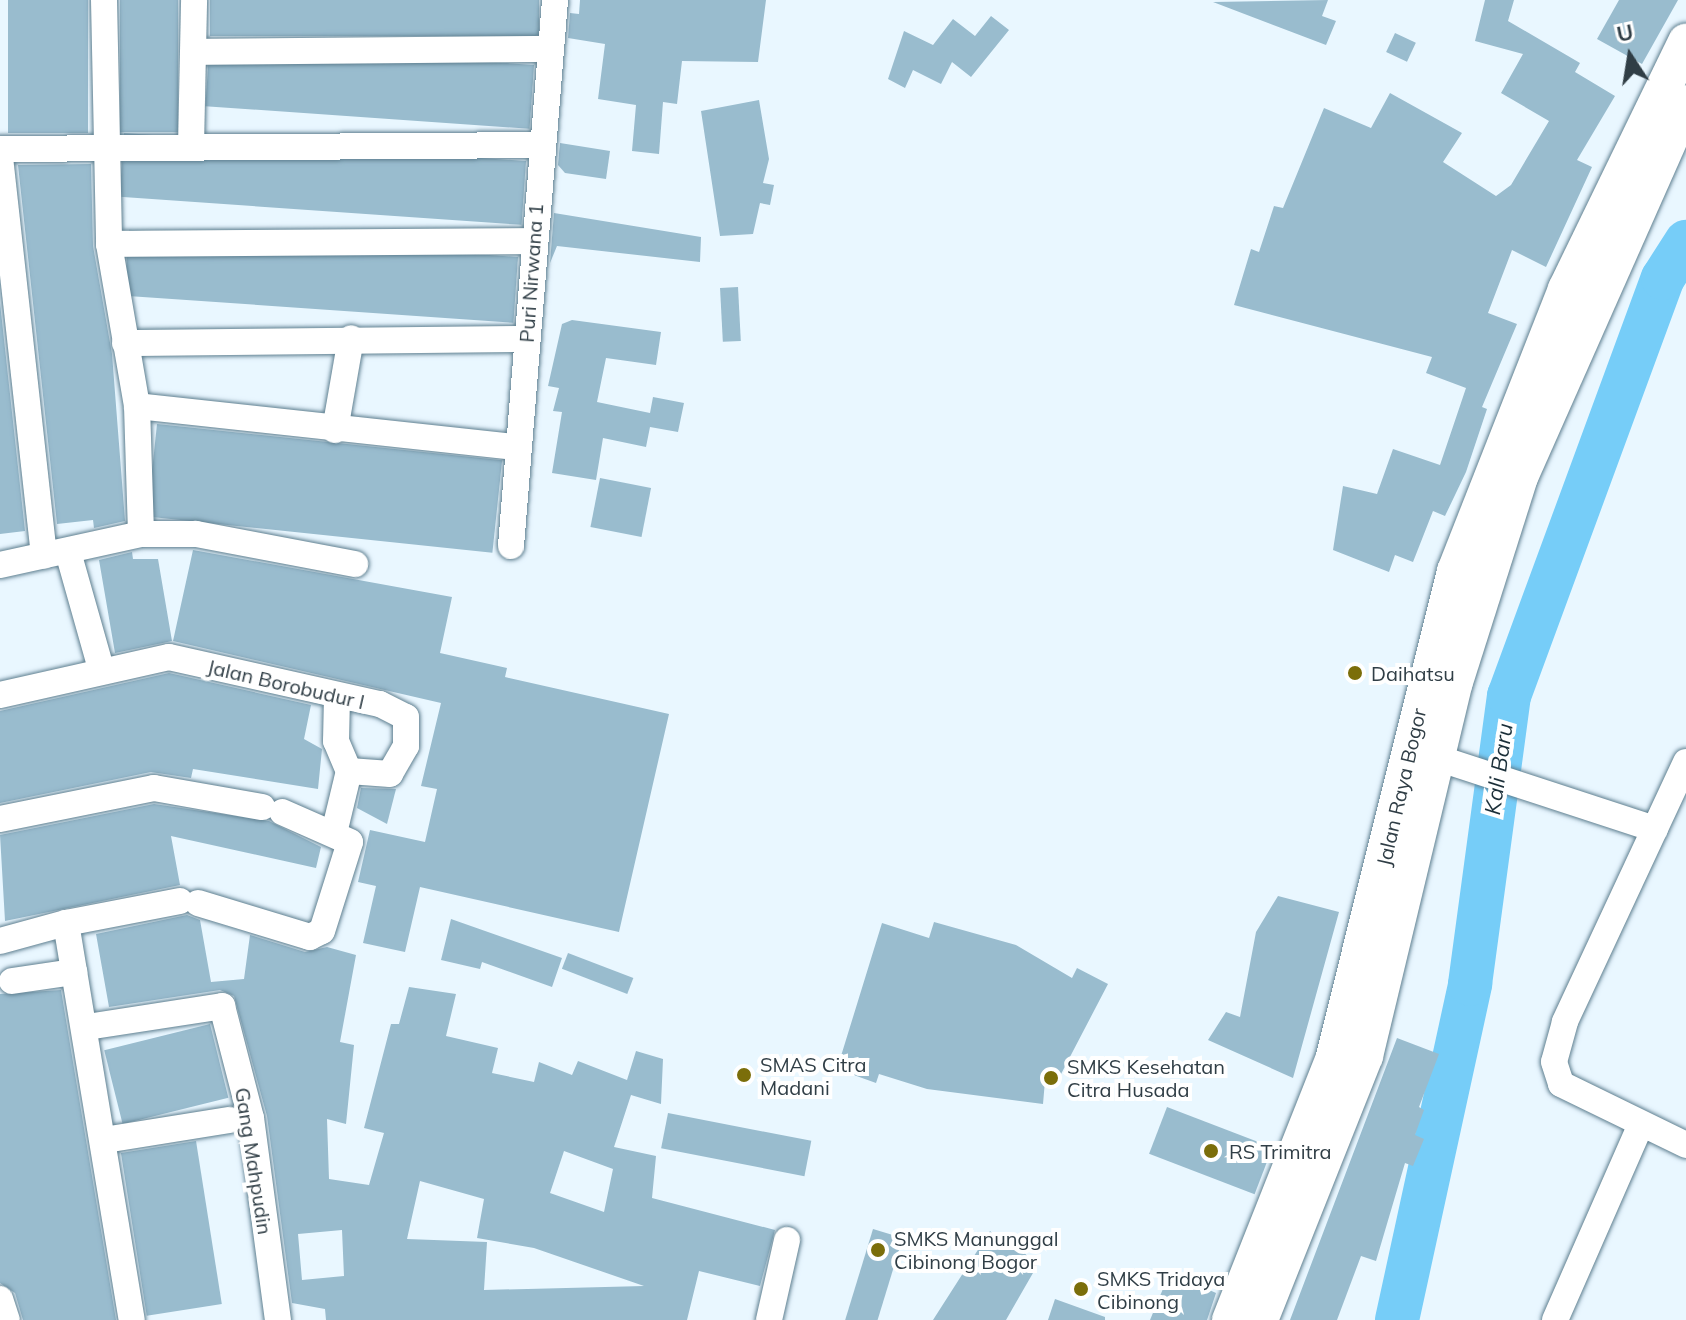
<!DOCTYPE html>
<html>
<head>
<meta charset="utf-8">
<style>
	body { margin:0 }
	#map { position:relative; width:1686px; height:1320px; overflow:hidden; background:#e9f7ff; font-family:Mulish,sans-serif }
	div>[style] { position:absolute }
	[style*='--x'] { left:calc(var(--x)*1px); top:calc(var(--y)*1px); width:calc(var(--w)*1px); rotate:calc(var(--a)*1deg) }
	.river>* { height:44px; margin:-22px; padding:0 22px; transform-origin:22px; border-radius:22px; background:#76cdf8 }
	.building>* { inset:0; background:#99bcce; transform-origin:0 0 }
	.roads { filter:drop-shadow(0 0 2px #5e7f90) drop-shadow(0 0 2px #5e7f90) }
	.minor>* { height:26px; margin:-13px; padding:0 13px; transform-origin:13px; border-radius:13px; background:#fff }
	.highway>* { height:36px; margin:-18px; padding:0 18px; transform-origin:18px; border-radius:18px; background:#fff }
	.dots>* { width:22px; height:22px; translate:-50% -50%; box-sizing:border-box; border:4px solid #fff; border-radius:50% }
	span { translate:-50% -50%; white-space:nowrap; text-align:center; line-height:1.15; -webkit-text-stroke:8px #fff; paint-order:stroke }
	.street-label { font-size:20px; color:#303e46 }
	.poi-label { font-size:20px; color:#303e46 }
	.left { translate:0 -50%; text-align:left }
	.water-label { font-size:22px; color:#1b2f39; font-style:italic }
	.north { position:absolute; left:1590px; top:16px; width:80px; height:80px; -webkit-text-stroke:6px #fff; paint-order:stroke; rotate:348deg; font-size:22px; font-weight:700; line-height:32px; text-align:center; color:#303e46 }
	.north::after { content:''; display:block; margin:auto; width:28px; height:36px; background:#303e46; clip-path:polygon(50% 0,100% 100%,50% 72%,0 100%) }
</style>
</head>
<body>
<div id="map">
	<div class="river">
		<i style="--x:1397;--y:1320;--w:344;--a:-77.7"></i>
		<i style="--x:1470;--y:984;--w:291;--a:-82.3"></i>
		<i style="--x:1509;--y:696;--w:445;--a:-69.8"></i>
		<i style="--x:1663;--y:278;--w:43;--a:-57.4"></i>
	</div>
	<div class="building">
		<i style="left:8px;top:0;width:80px;height:133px"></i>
		<i style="left:120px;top:0;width:58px;height:132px"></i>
		<i style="left:210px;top:0;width:329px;height:36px"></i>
		<i style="clip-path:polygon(580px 0,766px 0,758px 62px,682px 61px,677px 104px,663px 102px,659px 154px,632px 151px,636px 105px,598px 99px,605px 44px,568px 38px,570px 13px,579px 14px)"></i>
		<i style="clip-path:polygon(1328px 0,1322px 16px,1336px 21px,1326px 45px,1213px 2px)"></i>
		<i style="clip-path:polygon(1485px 0,1514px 0,1508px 21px,1580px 63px,1575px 72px,1615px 96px,1577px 160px,1592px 167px,1546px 267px,1512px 250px,1488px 313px,1517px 324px,1482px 407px,1487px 409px,1466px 472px,1445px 516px,1433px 511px,1413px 562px,1395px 555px,1389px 572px,1333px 550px,1343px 486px,1377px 494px,1393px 449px,1440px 465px,1466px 388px,1426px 373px,1432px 357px,1234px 305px,1251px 249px,1259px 252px,1274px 206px,1283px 208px,1324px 108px,1371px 128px,1390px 93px,1462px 133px,1443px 162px,1496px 196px,1511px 185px,1549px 121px,1501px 93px,1523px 54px,1475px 41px)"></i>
		<i style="clip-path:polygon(1619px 0,1678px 0,1642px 64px,1597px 39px)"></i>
		<i style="clip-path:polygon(991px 16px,1009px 30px,971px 77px,952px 62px,941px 84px,913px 70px,905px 88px,888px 79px,904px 31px,933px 45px,953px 19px,975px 36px)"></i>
		<i style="left:1395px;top:33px;width:23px;height:21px;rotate:25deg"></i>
		<i style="left:534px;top:65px;width:64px;height:325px;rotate:94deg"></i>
		<i style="clip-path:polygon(759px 100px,769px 159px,763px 183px,774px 185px,770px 205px,760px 203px,753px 234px,720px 236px,701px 111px)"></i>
		<i style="clip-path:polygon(560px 143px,610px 151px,606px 179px,565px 173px,558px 165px)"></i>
		<i style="left:526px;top:161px;width:64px;height:403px;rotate:94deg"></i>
		<i style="clip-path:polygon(91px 164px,93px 246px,112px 354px,125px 521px,94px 528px,93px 520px,57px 524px,18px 165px)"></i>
		<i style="clip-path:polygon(554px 213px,701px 237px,700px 262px,557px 246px,550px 263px)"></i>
		<i style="left:518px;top:257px;width:66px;height:390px;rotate:94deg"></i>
		<i style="left:738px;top:287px;width:54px;height:18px;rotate:87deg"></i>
		<i style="clip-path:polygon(0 303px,25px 531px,0 534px)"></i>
		<i style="clip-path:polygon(572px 320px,661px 332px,656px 365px,606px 358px,597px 402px,650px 413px,653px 397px,684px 403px,678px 432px,650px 427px,646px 447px,603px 438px,596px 480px,552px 473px,562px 412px,553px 411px,559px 388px,548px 386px,562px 324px)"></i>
		<i style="left:157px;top:424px;width:347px;height:93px;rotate:6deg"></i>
		<i style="left:600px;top:478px;width:52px;height:50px;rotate:11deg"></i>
		<i style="clip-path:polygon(193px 550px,452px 597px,440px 653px,507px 668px,505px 677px,669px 714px,619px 932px,420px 887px,405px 952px,363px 943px,376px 886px,358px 882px,370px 830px,425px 842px,437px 789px,421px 786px,441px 703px,173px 641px)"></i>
		<i style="clip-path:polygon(132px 552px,133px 559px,158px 559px,172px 641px,115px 653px,99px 560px)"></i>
		<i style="clip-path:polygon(169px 673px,311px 705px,304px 739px,322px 749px,318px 789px,193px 769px,191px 778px,151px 772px,0 803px,0 711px)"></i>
		<i style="clip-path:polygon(361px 788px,396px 789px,387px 824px,357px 808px)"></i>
		<i style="clip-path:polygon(154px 804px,269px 821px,321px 847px,316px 868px,171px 836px,180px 885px,5px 921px,0 835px)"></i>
		<i style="clip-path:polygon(1278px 896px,1339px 912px,1293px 1078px,1208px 1040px,1226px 1012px,1240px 1017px,1256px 932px)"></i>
		<i style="clip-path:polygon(evenodd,187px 915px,200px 920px,211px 982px,244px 979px,250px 935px,305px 952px,327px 947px,356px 955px,340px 1042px,354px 1045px,346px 1124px,327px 1119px,329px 1179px,369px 1185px,384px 1133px,364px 1128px,391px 1024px,399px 1024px,409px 987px,456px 994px,446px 1036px,498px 1048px,492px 1073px,534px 1082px,539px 1062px,572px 1075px,578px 1061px,627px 1080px,636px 1051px,663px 1059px,661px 1104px,631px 1095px,614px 1147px,656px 1156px,652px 1198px,775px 1230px,760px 1286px,699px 1271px,687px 1320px,326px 1320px,325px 1309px,292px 1303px,267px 1116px,234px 996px,220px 990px,109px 1007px,96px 934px,187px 915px,564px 1151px,613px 1169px,604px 1212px,550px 1193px,564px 1151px,187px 915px,420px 1181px,484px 1199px,477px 1238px,534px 1248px,644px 1286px,484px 1290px,487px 1242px,407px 1239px,420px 1181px,187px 915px,342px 1230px,344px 1276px,302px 1280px,298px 1234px,342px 1230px)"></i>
		<i style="clip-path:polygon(451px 919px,562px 958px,552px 987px,482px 962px,480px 969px,441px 960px)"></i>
		<i style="clip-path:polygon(934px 922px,1016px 945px,1072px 978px,1077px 968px,1108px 984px,1060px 1076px,1046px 1069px,1043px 1104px,927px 1089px,879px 1074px,876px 1083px,837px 1069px,882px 923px,929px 938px)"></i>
		<i style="left:568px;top:953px;width:70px;height:17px;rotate:21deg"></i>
		<i style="clip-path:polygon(61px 990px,116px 1320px,23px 1320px,15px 1293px,0 1283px,0 994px)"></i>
		<i style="left:210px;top:1024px;width:76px;height:109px;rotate:76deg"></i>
		<i style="clip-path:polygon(1397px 1038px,1439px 1054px,1419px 1107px,1424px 1110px,1415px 1135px,1424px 1139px,1413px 1166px,1405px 1163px,1376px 1261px,1361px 1256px,1337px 1320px,1290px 1320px)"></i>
		<i style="left:1167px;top:1107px;width:113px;height:50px;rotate:21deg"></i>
		<i style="left:668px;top:1113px;width:146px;height:36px;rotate:11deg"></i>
		<i style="left:196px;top:1141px;width:165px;height:76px;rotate:81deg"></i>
		<i style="left:873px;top:1229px;width:31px;height:96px;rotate:17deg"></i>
		<i style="clip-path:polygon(990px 1231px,1007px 1244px,1011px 1239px,1037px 1266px,1006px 1320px,933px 1320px)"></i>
		<i style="clip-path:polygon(1170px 1272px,1216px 1293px,1207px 1320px,1150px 1320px)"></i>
		<i style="clip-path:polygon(1055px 1299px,1105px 1317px,1105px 1320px,1048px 1320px)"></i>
	</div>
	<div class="roads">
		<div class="minor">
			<i style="--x:104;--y:0;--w:244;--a:88.8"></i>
			<i style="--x:109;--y:244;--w:164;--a:80.2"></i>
			<i style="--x:137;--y:406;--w:128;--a:88.2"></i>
			<i style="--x:194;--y:52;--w:355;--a:-0.5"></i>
			<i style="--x:191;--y:147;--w:147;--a:-88.8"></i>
			<i style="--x:0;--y:149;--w:543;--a:-0.42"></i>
			<i style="--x:0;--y:157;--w:401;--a:83.7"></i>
			<i style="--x:109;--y:244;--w:422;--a:-0.4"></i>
			<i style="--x:125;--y:343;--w:402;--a:-0.6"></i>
			<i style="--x:137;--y:406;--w:382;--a:6.2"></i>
			<i style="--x:335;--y:430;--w:93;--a:-80.1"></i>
			<i style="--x:511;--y:546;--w:548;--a:-85.39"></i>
			<i style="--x:68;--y:552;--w:122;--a:74.2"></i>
			<i style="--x:0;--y:565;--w:144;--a:-12.4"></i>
			<i style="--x:141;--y:534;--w:55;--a:0"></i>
			<i style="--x:196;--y:534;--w:162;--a:10.7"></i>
			<i style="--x:0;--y:695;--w:173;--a:-12.7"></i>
			<i style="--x:169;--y:657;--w:216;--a:12.6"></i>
			<i style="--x:380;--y:704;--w:29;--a:27"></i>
			<i style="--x:406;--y:717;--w:29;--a:90"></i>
			<i style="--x:406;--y:746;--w:32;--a:120"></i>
			<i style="--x:390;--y:774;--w:41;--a:-175.8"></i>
			<i style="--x:337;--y:697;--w:44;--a:91.3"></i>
			<i style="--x:336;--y:741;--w:33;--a:67"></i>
			<i style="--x:1422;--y:753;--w:245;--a:18.1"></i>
			<i style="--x:1686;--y:762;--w:287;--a:115"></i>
			<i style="--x:1565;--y:1022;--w:41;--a:105.4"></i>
			<i style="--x:1554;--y:1062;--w:23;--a:72"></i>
			<i style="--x:1561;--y:1084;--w:139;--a:26"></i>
			<i style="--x:0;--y:819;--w:157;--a:-11.4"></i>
			<i style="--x:154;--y:788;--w:110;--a:10"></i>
			<i style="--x:334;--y:833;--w:64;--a:-76.4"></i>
			<i style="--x:198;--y:903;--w:117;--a:16.9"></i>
			<i style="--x:310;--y:937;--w:13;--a:-27"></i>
			<i style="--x:322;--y:931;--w:93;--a:-72.5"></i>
			<i style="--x:350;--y:842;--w:74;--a:-156.2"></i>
			<i style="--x:66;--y:923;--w:116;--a:-10.9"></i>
			<i style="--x:0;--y:941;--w:68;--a:-15.3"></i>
			<i style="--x:66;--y:923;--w:402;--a:80.6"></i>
			<i style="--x:12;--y:981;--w:63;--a:-8.3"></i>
			<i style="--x:87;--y:1027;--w:137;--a:-8.8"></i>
			<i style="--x:222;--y:1006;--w:116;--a:75.5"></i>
			<i style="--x:251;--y:1118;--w:204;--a:82.4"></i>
			<i style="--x:104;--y:1140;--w:127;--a:-9.1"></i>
			<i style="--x:0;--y:1299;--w:22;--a:72"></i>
			<i style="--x:769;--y:1320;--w:82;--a:-77.3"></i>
			<i style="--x:1555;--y:1320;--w:212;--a:-66.3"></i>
		</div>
		<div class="highway">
			<i style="--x:1230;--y:1320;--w:280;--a:-68.4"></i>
			<i style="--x:1333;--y:1060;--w:504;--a:-75.99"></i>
			<i style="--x:1455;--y:571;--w:303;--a:-68.5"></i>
			<i style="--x:1566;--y:289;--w:275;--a:-64.1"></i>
			<i style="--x:1260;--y:1320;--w:284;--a:-68.3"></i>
			<i style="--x:1365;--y:1056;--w:385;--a:-76.5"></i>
			<i style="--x:1455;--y:682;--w:215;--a:-72.4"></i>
			<i style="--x:1520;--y:477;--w:409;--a:-66.1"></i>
		</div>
	</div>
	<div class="dots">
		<i style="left:1355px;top:673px;background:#7b6e0a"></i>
		<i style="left:744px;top:1075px;background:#7b6e0a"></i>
		<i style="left:1051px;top:1078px;background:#7b6e0a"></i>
		<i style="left:1211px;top:1151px;background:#7b6e0a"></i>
		<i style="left:878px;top:1250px;background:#7b6e0a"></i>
		<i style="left:1081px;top:1289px;background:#7b6e0a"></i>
	</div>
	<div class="street-label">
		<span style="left:531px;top:273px;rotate:-86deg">Puri Nirwana 1</span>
		<span style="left:286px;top:684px;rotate:13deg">Jalan Borobudur I</span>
		<span style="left:1401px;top:787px;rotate:-77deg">Jalan Raya Bogor</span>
		<span style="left:254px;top:1161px;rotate:81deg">Gang Mahpudin</span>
	</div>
	<div class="poi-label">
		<span class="left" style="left:1371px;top:673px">Daihatsu</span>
		<span class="left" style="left:760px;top:1076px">SMAS Citra<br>Madani</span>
		<span class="left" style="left:1067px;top:1078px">SMKS Kesehatan<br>Citra Husada</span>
		<span class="left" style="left:1229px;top:1151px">RS Trimitra</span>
		<span class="left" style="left:894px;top:1250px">SMKS Manunggal<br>Cibinong Bogor</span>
		<span class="left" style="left:1097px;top:1290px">SMKS Tridaya<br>Cibinong</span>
	</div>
	<div class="water-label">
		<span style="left:1499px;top:769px;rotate:-82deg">Kali Baru</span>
	</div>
	<div class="north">U</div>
</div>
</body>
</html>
